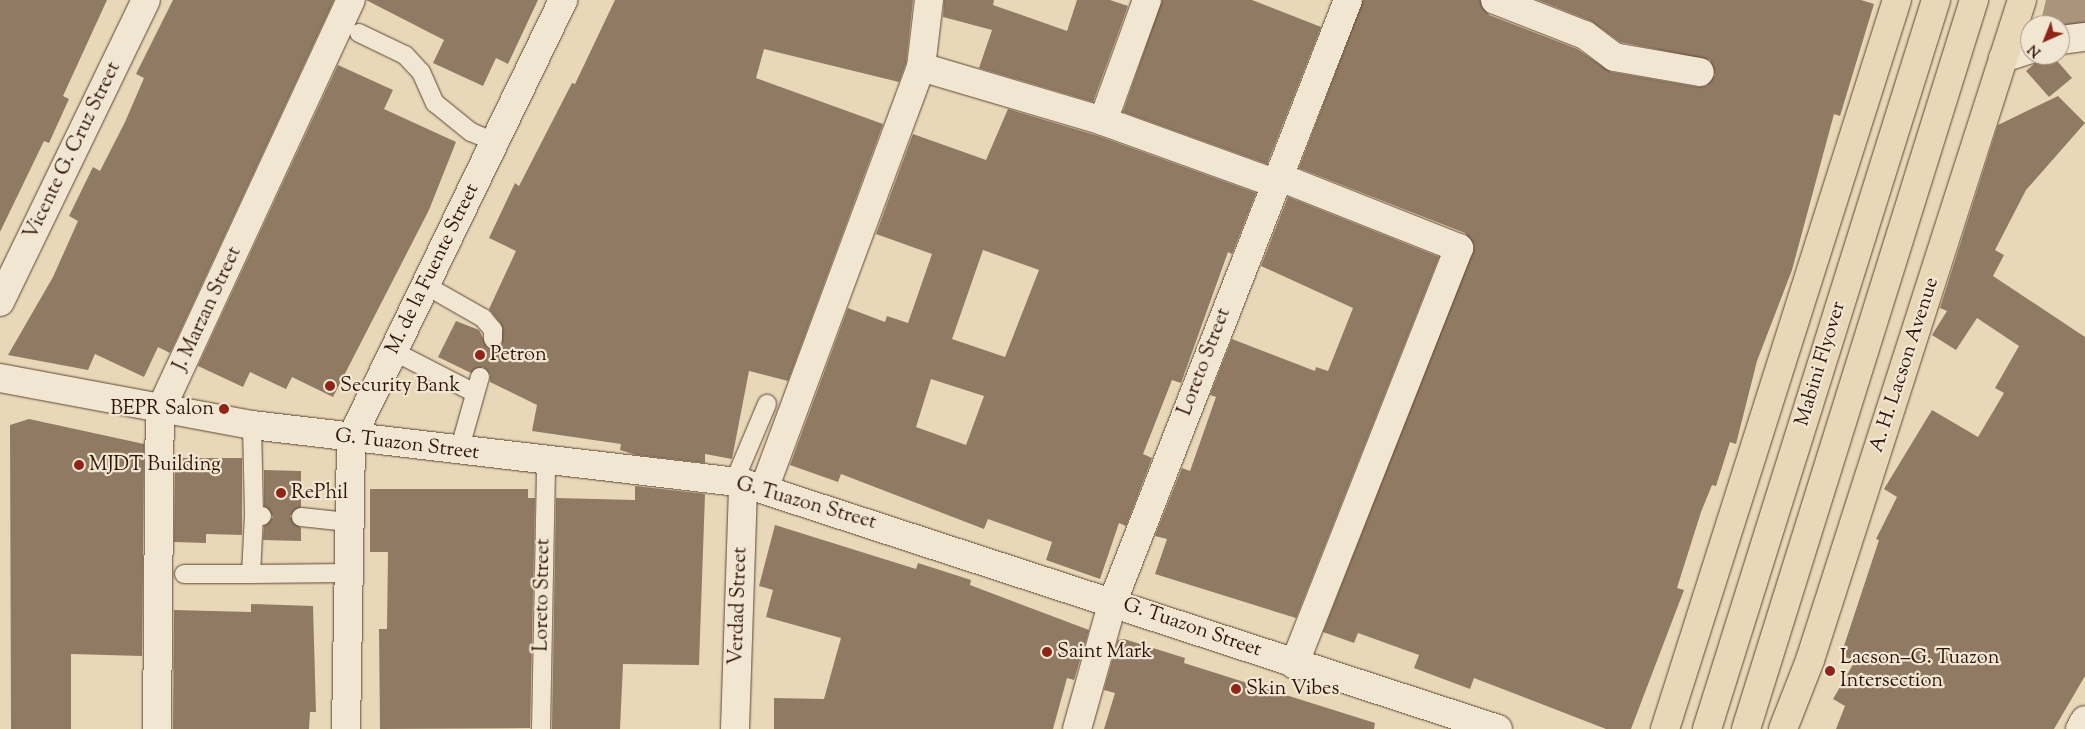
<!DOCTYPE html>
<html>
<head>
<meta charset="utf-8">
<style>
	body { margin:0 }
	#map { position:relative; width:2085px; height:729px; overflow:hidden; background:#e9d8b8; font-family:"Sorts Mill Goudy",serif }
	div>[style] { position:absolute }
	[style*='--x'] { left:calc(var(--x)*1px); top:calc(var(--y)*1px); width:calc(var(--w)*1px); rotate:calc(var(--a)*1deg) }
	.water>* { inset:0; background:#aa957c }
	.building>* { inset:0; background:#907a64 }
	.roads { filter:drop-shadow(0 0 1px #5e4534) drop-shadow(0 0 1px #5e4534) }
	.lane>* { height:18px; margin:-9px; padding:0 9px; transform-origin:9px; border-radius:9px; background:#f1e6d1 }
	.street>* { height:28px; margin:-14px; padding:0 14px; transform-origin:14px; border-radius:14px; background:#f1e6d1 }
	.secondary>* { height:28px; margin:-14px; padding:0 14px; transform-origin:14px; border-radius:14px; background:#f1e6d1 }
	.primary>* { height:28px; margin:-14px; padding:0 14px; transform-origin:14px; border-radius:14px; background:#e9d8b8 }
	.dots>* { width:14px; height:14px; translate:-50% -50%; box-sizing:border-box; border:2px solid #f1e6d1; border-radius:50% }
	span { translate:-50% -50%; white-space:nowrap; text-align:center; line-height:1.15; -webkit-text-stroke:4.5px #f1e6d1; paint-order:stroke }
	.street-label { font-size:20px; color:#301408 }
	.poi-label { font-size:20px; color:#301408 }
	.left { translate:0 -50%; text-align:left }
	.right { translate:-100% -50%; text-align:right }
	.north { position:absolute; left:2020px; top:15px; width:50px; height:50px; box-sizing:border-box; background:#f1e6d1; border:1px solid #a49281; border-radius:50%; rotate:224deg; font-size:14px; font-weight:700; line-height:20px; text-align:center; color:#301408 }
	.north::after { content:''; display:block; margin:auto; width:18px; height:22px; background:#8f2418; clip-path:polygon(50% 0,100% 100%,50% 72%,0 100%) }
</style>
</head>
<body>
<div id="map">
	<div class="water">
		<i style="clip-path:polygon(2046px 0,2085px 0,2085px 27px,2060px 31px,2060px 25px,2040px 25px)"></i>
	</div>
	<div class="building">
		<i style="clip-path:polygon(0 0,107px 0,63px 96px,69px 99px,49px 143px,44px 141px,0 232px)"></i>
		<i style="clip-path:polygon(173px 0,334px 0,170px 353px,158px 347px,144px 377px,95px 354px,88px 370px,8px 355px,53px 277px,78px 221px,69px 216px,93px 167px,100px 171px,125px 122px,144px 78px,136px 74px)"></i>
		<i style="clip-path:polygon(366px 0,538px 0,508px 64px,496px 58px,483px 86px,433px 63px,444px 40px)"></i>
		<i style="clip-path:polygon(615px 0,913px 0,906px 63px,899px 82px,764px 49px,756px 78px,883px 124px,788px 381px,749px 371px,732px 459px,705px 454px,705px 463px,636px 455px,620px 450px,621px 444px,532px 431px,537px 405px,490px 382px,490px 374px,483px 367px,471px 373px,438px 357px,456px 321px,479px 330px,488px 348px,502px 344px,501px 324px,489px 309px,516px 251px,489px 238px,515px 183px,519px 186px,572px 83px,575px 84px)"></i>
		<i style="clip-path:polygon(944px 0,994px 0,993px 5px,1067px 31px,1077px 0,1110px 0,1128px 6px,1093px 102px,979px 68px,992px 30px,943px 17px)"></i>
		<i style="clip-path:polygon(1162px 0,1252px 0,1321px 27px,1267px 164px,1123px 112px)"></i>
		<i style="clip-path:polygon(1363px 0,1480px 0,1489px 15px,1577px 49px,1611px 72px,1698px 87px,1706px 86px,1715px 75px,1710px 60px,1620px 42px,1591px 21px,1538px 0,1861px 0,1874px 4px,1840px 116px,1834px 114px,1792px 270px,1757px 361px,1736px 444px,1730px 442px,1716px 486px,1712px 485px,1701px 512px,1677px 588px,1684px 590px,1631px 729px,1606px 729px,1474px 678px,1470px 689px,1414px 668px,1419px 655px,1358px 633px,1354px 643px,1323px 632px,1474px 246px,1465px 233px,1299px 168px)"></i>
		<i style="clip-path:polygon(2044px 55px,2052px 55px,2072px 78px,2049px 97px,2026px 71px)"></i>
		<i style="clip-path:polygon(338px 65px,393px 90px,384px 109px,456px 142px,429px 210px,333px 397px,292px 377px,286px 389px,250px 372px,243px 387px,198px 366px)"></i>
		<i style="clip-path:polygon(2058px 96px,2085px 123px,2026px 190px,1995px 250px,2004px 255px,1993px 276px,2085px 337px,2085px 676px,2054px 729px,1836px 729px,1845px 706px,1833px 699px,1855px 661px,1841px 655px,1879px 540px,1876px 539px,1897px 497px,1884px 489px,1932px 410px,1978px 437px,2004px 393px,1995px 388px,2019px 346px,1977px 318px,1956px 350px,1932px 335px,1947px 311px,1940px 308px,1998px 125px)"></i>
		<i style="clip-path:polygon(evenodd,1008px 109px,1098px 136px,1256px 193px,1232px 254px,1228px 252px,1181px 383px,1172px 380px,1143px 454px,1152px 458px,1126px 526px,1119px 523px,1100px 579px,1046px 560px,1052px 542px,988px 519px,984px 529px,841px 474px,838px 482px,790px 465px,848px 308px,885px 322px,887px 316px,908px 323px,932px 254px,876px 234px,913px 134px,986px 160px,1008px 109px,983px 250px,1039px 270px,1005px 357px,952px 339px,983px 250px,1008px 109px,931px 379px,984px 396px,966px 445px,916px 427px,931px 379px)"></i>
		<i style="clip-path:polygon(1288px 197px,1439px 257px,1296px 618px,1155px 574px,1167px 539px,1155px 536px,1182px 468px,1190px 471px,1216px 397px,1210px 395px,1232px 339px,1315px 371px,1316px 367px,1328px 371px,1353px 308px,1261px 266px)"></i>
		<i style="clip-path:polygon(29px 419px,144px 444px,142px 656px,71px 654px,71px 729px,11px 729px,10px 425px)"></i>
		<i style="clip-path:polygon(175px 458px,242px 458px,242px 535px,206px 534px,206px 543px,174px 542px)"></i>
		<i style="clip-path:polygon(264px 470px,301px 471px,301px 507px,290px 516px,301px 528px,301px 541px,263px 540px,264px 526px,273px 517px,264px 506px)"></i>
		<i style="clip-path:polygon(635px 486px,705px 494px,699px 665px,623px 664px,620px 729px,552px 729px,556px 498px,635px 500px)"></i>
		<i style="clip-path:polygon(370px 489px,528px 489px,528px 498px,535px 498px,530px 728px,380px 729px,379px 629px,387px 629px,388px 552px,370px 552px)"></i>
		<i style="clip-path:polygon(775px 525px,916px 569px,918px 563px,971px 580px,970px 585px,1089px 630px,1074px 680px,1067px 678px,1053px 729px,774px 729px,774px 698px,824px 699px,841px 638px,766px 617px,773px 590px,759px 586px)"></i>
		<i style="clip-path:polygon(251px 604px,313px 606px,316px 712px,310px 712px,309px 729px,173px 729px,174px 610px,251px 612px)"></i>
		<i style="clip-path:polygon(1124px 639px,1185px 658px,1184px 663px,1375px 723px,1374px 729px,1104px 729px,1115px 693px,1104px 690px,1118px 640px)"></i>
	</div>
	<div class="roads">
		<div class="lane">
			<i style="--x:359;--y:33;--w:51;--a:25.6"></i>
			<i style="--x:405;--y:55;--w:23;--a:47"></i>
			<i style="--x:421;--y:72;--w:34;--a:66"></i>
			<i style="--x:435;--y:103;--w:46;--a:38.9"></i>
			<i style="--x:471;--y:132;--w:25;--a:23"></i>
			<i style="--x:425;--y:285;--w:67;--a:29.6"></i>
			<i style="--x:483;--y:318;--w:16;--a:50"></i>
			<i style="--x:493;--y:330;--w:9;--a:90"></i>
			<i style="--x:393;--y:351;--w:92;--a:27.1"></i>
			<i style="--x:252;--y:425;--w:90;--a:88.7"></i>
			<i style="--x:254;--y:515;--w:8;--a:7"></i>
			<i style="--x:459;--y:451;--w:77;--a:-74.2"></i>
			<i style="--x:734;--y:482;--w:85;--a:-67.1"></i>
			<i style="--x:254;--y:515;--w:59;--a:92.9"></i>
			<i style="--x:251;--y:574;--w:97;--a:-0.6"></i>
			<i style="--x:301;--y:517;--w:47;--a:6.1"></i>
			<i style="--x:184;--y:574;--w:67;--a:0"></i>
			<i style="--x:541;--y:729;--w:269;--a:-88.9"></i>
		</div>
		<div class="street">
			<i style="--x:1495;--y:0;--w:97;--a:21.3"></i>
			<i style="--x:1585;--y:35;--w:36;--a:37"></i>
			<i style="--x:1614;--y:57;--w:87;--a:9.9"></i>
			<i style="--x:2060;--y:40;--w:25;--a:-7"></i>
			<i style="--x:2003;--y:58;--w:28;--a:-18"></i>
			<i style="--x:921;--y:67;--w:190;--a:16.5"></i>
			<i style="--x:1103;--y:121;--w:182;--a:19.9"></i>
			<i style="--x:1103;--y:121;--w:129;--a:-70"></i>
			<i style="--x:1277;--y:176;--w:196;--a:21.6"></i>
			<i style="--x:1459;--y:248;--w:448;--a:111.6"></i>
			<i style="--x:764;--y:489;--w:450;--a:-69.6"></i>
			<i style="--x:921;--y:67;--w:67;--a:-83.2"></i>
			<i style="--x:157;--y:729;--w:318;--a:-89.5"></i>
			<i style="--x:160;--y:411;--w:453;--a:-65.1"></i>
			<i style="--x:735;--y:729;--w:246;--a:-88.1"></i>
			<i style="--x:1077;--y:729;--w:133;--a:-74.3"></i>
			<i style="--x:1113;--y:601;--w:645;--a:-68.64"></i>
			<i style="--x:2080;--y:729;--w:10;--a:-61"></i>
		</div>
		<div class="secondary">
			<i style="--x:0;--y:302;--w:335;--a:-64.2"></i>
			<i style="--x:0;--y:378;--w:256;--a:10.6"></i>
			<i style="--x:252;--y:425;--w:494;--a:6.7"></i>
			<i style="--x:743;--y:483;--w:794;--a:18.05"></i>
			<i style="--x:346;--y:729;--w:290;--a:-89"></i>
			<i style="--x:351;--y:439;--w:488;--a:-64.2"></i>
		</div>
		<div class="primary">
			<i style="--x:1665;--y:729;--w:765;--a:-72.35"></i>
			<i style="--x:1707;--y:729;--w:764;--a:-72.56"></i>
			<i style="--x:1746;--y:729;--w:764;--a:-72.63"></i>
			<i style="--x:1783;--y:729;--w:74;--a:-68.6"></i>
			<i style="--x:1810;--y:660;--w:693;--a:-72.19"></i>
		</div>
	</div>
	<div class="dots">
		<i style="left:480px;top:355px;background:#8f2418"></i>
		<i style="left:330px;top:386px;background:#8f2418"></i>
		<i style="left:224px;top:409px;background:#8f2418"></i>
		<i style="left:79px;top:465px;background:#8f2418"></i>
		<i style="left:281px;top:493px;background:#8f2418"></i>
		<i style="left:1047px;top:652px;background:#8f2418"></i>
		<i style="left:1830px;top:671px;background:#8f2418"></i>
		<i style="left:1236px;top:689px;background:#8f2418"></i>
	</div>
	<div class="street-label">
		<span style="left:73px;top:151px;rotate:-64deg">Vicente G. Cruz Street</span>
		<span style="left:433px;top:269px;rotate:-64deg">M. de la Fuente Street</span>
		<span style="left:208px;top:309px;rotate:-65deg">J. Marzan Street</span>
		<span style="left:1205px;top:362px;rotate:-69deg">Loreto Street</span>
		<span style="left:1821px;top:364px;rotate:-73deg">Mabini Flyover</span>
		<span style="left:1905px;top:365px;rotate:-72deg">A. H. Lacson Avenue</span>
		<span style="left:407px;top:445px;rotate:7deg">G. Tuazon Street</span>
		<span style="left:806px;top:504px;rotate:16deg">G. Tuazon Street</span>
		<span style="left:543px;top:595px;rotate:-89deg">Loreto Street</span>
		<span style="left:739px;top:606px;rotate:-88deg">Verdad Street</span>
		<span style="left:1192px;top:628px;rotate:19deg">G. Tuazon Street</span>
	</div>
	<div class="poi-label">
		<span class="left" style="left:490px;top:355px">Petron</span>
		<span class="left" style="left:340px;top:386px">Security Bank</span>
		<span class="right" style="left:214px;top:409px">BEPR Salon</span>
		<span class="left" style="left:89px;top:465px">MJDT Building</span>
		<span class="left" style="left:291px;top:493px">RePhil</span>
		<span class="left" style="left:1057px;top:652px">Saint Mark</span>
		<span class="left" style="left:1840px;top:670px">Lacson–G. Tuazon<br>Intersection</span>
		<span class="left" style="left:1246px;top:689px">Skin Vibes</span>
	</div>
	<div class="north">N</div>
</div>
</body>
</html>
